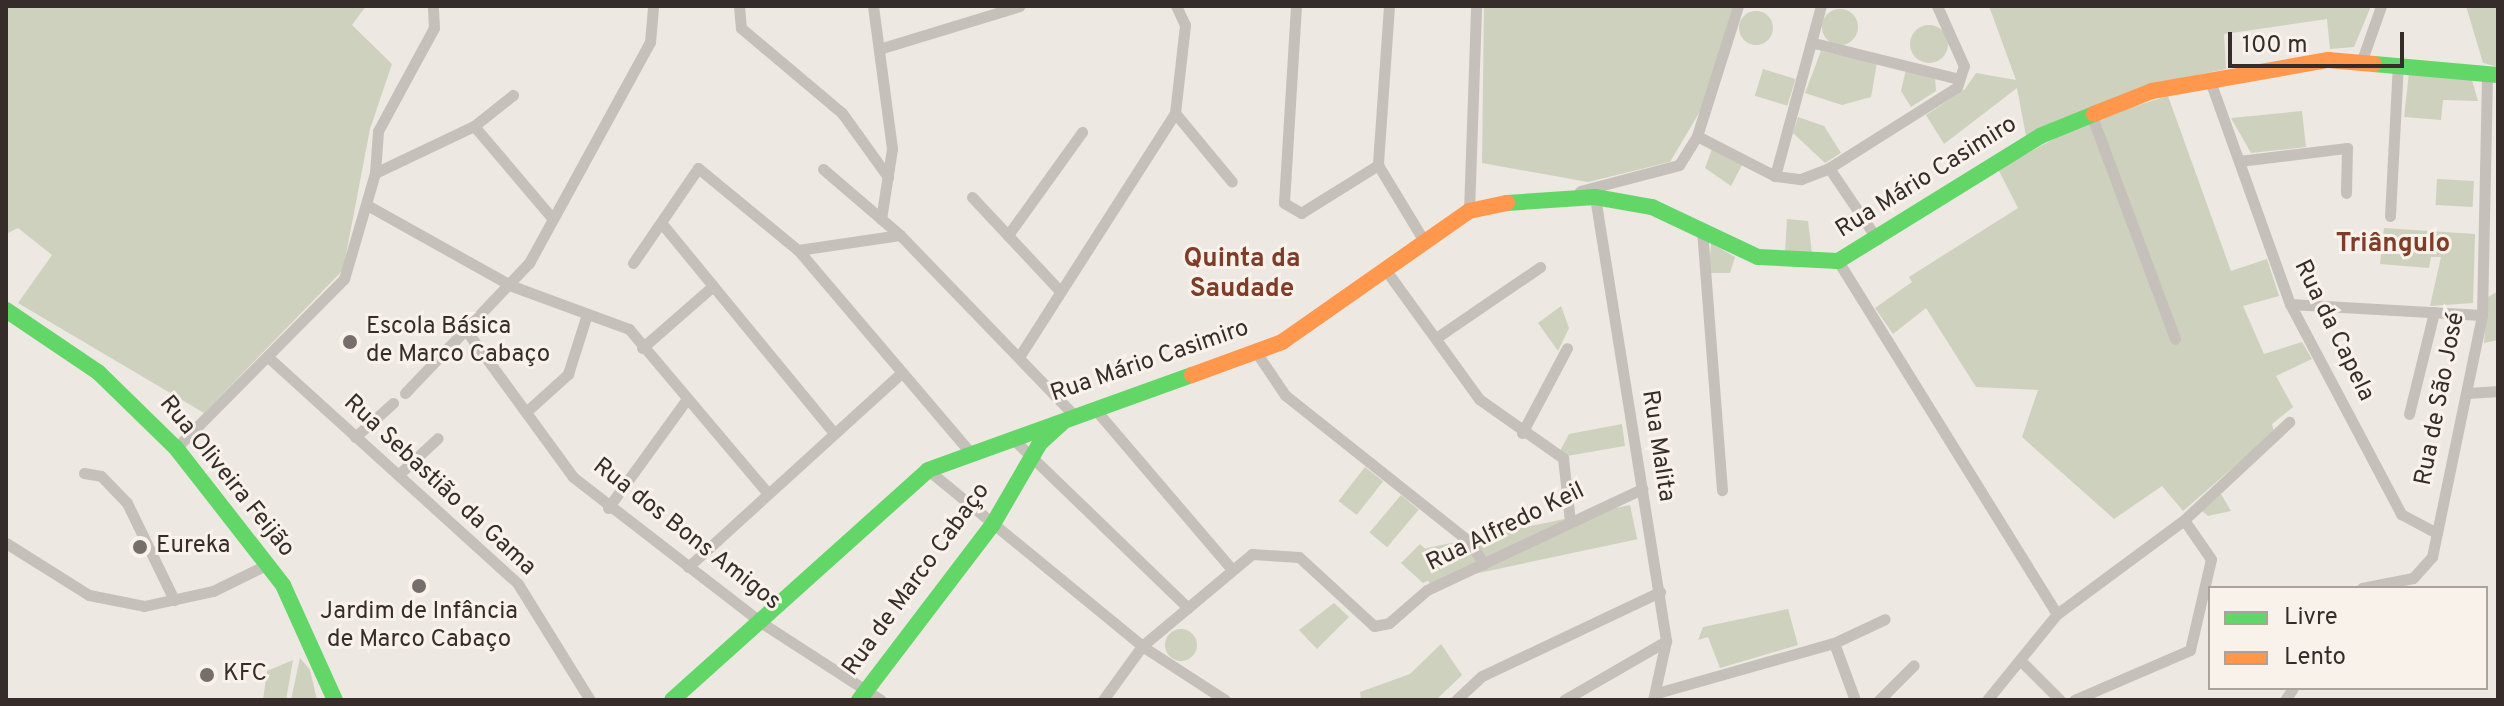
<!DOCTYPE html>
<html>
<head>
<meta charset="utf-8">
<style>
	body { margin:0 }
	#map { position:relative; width:2504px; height:706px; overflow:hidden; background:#ede8e2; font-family:Overpass,sans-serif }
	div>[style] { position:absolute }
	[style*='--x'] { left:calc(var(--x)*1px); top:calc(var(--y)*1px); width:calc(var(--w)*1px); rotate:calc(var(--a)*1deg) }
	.green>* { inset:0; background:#ced1bd; transform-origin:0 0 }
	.round { border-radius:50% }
	.street>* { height:11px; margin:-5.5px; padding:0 5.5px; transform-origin:5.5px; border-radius:5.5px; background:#c6c0bb }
	.fast>* { height:16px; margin:-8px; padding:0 8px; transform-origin:8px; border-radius:8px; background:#63d668 }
	.slow>* { height:16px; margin:-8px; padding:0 8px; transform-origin:8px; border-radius:8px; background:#ff974d }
	.dots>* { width:22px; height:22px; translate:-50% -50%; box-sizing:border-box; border:4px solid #f8f2ea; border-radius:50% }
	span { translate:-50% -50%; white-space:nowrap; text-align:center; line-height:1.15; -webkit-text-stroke:6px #f8f2ea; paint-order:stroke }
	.street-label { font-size:24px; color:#362d2a }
	.poi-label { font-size:24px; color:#362d2a }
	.left { translate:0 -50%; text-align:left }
	.neighbourhood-label { font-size:26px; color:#7f3c29; font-weight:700 }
	.frame { position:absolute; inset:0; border:8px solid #362d2a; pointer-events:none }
	.legend { position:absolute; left:2208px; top:586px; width:280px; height:104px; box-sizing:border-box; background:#f8f2ea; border:2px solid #aaa39d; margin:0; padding:10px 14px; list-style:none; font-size:24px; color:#362d2a }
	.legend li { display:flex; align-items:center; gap:16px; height:40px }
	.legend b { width:40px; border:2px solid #aaa39d }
	.scale { position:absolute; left:2228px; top:32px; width:176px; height:36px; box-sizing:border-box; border:4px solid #362d2a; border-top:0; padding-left:10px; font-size:24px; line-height:28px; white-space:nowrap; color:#362d2a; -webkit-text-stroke:6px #f8f2ea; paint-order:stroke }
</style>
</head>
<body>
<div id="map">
	<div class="green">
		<i style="clip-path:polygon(6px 6px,366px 6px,352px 25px,392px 64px,370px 129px,343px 270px,204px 413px,18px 303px,52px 255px,18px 228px,6px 234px)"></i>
		<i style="clip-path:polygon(1484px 6px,1733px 6px,1702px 108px,1670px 162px,1588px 182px,1482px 163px)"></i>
		<i style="clip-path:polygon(1989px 6px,2371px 6px,2354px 47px,2330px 49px,2327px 19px,2224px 34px,2226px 69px,2177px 79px,2026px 136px,2017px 88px,1944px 144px,1926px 115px,1965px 89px,1976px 73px,2016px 80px)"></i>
		<i style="clip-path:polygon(2466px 6px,2498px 6px,2498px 67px,2483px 63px)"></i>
		<i class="round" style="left:1822px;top:9px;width:36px;height:36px"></i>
		<i class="round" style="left:1739px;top:11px;width:34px;height:34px"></i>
		<i class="round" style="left:1910px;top:25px;width:38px;height:38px"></i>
		<i style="clip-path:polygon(1821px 51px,1877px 63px,1871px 97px,1842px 105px,1805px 93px)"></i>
		<i style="left:1763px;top:69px;width:34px;height:28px;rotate:17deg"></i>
		<i style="clip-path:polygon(1906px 69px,1935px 76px,1936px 91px,1911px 107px,1901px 91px)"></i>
		<i style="clip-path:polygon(2409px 73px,2472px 80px,2478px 101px,2443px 100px,2441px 120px,2404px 117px)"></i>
		<i style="clip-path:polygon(2168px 96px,2231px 271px,2267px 259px,2279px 296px,2243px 306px,2264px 354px,2302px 342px,2312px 359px,2276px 376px,2293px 407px,2272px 424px,2274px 432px,2183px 511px,2162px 486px,2114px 519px,2022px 437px,2038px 390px,1976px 387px,1926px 308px,1893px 334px,1875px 308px,1912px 282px,1909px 277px,2018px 208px,1998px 169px,2087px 121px)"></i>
		<i style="clip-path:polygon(2302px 111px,2306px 147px,2251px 153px,2231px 118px)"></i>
		<i style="clip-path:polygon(1798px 117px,1824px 126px,1841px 153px,1825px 163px,1793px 133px)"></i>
		<i style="clip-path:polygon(1712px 149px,1742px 165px,1731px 186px,1705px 168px)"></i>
		<i style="left:2437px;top:179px;width:37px;height:26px;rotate:3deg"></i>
		<i style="clip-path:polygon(1787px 219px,1808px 221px,1812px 253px,1785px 252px)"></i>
		<i style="clip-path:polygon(2384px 228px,2475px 234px,2473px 303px,2430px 306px,2441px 257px,2431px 257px,2429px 268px,2380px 264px)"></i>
		<i style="clip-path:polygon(1711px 243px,1735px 257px,1730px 273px,1709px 273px)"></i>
		<i style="clip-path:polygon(2498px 291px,2498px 340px,2484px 343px,2488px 297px)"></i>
		<i style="clip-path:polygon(1561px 306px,1569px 328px,1558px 351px,1538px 323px)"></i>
		<i style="clip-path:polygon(1622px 424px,1625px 446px,1567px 456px,1560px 451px,1569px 434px)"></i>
		<i style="left:1365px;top:467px;width:23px;height:43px;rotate:38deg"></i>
		<i style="clip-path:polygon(2221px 494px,2231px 511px,2208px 516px,2202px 511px)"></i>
		<i style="left:1401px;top:495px;width:23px;height:49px;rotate:40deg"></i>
		<i style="left:1630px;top:505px;width:35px;height:213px;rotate:78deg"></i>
		<i style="clip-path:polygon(1420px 544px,1424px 548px,1452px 570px,1423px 583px,1401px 563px)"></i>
		<i style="clip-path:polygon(1334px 603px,1349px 617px,1317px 649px,1299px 630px)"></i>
		<i style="clip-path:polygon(1788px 609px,1798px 645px,1720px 668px,1708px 637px,1698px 640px,1703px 627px)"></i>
		<i class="round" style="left:1165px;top:629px;width:32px;height:32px"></i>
		<i style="clip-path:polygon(1441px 644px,1462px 675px,1436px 700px,1361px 700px,1360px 692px,1410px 674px)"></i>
		<i style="clip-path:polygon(300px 658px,310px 670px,317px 700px,291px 700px)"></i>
		<i style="clip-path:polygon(293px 660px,286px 700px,263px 700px,267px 671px)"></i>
	</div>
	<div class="street">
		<i style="--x:739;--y:6;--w:22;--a:85"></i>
		<i style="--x:741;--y:28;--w:132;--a:40.1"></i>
		<i style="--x:842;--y:113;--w:79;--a:54.3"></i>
		<i style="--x:873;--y:6;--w:144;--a:82.4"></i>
		<i style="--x:892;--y:149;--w:71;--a:98.9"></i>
		<i style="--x:1296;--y:6;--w:197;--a:93.5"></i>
		<i style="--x:1284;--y:203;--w:20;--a:30"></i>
		<i style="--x:1301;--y:213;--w:91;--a:-31.9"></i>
		<i style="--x:1389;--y:6;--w:159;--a:94"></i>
		<i style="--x:1378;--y:165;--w:89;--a:58.8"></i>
		<i style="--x:1814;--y:43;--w:149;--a:13.9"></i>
		<i style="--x:879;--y:49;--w:147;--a:-17"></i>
		<i style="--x:2362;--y:60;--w:57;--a:-70.6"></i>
		<i style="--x:2209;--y:78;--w:240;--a:70.3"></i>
		<i style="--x:2290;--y:304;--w:238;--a:62.1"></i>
		<i style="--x:2401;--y:514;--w:40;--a:28"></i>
		<i style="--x:1175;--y:113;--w:89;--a:50.4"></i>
		<i style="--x:2091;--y:114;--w:240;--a:69.5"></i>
		<i style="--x:474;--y:126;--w:121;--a:49.7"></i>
		<i style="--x:1697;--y:136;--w:88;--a:27.1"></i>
		<i style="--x:1775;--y:176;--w:26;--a:7"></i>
		<i style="--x:1801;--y:179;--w:30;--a:-21"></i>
		<i style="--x:1829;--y:168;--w:151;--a:-32.3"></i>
		<i style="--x:1957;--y:87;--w:22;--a:-72"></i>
		<i style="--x:1964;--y:66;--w:66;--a:-114.2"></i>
		<i style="--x:2239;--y:161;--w:109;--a:-6.9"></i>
		<i style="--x:2347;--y:148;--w:45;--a:91.3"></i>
		<i style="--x:1829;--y:168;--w:86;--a:55.9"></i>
		<i style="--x:823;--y:169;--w:101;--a:40.6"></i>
		<i style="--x:900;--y:235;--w:250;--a:46"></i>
		<i style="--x:375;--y:173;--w:110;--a:-25.4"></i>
		<i style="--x:474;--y:126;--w:50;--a:-38.5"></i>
		<i style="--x:1775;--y:176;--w:176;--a:-74.9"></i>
		<i style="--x:1580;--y:191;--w:102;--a:-14.7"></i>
		<i style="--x:1679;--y:165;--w:34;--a:-58"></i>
		<i style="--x:1697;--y:136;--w:136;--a:-72.5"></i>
		<i style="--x:972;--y:197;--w:129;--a:46.9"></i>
		<i style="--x:1595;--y:197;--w:450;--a:80.9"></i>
		<i style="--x:1666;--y:641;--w:60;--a:102.4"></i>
		<i style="--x:367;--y:205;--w:166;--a:29.2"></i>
		<i style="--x:512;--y:286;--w:125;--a:20.2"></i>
		<i style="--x:629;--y:329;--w:212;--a:49.8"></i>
		<i style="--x:1469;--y:211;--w:205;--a:-88"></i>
		<i style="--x:2390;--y:216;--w:153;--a:-87"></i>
		<i style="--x:663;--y:225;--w:268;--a:50.6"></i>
		<i style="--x:1702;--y:230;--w:261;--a:85.6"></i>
		<i style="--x:1008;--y:235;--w:127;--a:-54.3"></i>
		<i style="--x:798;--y:250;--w:103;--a:-8.4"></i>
		<i style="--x:1838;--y:261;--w:415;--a:58.2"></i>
		<i style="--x:633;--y:263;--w:115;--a:-55.6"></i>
		<i style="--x:698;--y:168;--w:129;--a:39.4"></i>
		<i style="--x:798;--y:250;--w:267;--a:49.6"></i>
		<i style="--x:1385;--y:269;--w:160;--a:54.1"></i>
		<i style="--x:1479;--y:399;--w:103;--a:35.1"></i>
		<i style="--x:1563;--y:458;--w:63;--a:83.7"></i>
		<i style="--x:2290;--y:304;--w:192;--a:3.3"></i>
		<i style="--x:468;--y:333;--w:178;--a:53.9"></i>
		<i style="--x:573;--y:477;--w:235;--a:37.7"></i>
		<i style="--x:759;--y:621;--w:145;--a:32.9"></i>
		<i style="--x:1436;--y:338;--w:126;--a:-34.3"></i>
		<i style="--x:642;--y:348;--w:94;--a:-41.1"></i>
		<i style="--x:1256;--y:352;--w:52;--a:56"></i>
		<i style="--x:1285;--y:395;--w:236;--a:38.5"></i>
		<i style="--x:1470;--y:542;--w:26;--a:58"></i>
		<i style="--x:268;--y:357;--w:338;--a:42.2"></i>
		<i style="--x:518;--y:584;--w:137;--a:58.2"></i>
		<i style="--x:1019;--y:357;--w:290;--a:-57.4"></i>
		<i style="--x:1175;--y:113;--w:89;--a:-83.5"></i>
		<i style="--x:1185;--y:25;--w:21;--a:-115"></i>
		<i style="--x:405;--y:393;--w:180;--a:-46.4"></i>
		<i style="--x:529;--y:263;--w:252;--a:-61.3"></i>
		<i style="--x:650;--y:42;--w:36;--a:-85"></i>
		<i style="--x:2468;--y:393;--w:30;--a:-4"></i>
		<i style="--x:1094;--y:408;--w:209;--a:49.5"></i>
		<i style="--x:526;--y:412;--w:57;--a:-42.1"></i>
		<i style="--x:568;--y:374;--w:63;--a:-72.4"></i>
		<i style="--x:2409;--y:414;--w:105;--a:-76.2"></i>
		<i style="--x:1522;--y:433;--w:96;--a:-62.1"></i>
		<i style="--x:355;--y:437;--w:51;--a:-41.8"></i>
		<i style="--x:1011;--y:437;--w:246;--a:44"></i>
		<i style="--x:176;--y:448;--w:238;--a:-45.2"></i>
		<i style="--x:344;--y:279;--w:110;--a:-73.7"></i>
		<i style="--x:375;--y:173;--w:42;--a:-85.9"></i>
		<i style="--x:378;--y:131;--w:117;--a:-61.5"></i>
		<i style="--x:434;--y:28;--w:22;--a:-93"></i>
		<i style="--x:928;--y:470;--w:277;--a:39.4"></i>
		<i style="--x:1142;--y:646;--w:99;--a:33"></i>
		<i style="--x:84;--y:473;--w:17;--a:10"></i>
		<i style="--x:101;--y:476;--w:37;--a:46"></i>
		<i style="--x:127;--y:503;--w:108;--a:64.1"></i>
		<i style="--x:398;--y:475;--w:54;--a:-42.8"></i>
		<i style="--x:608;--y:508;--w:135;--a:-54.1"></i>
		<i style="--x:6;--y:543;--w:98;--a:32.1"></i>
		<i style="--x:89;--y:595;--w:56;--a:11.3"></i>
		<i style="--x:144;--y:606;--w:71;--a:-12.3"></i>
		<i style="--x:213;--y:591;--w:61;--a:-26.1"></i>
		<i style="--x:688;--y:567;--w:287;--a:-42.3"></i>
		<i style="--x:2362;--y:588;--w:52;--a:-11.1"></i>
		<i style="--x:2413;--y:578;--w:28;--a:-48"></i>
		<i style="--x:2432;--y:557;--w:247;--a:-78.3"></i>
		<i style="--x:2482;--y:315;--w:243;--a:-88.8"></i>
		<i style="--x:1834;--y:643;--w:61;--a:69.8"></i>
		<i style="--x:2021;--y:661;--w:55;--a:45"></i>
		<i style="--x:1657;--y:693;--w:184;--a:-15.8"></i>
		<i style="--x:1834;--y:643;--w:56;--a:-25.2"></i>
		<i style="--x:1103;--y:700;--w:67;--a:-54.2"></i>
		<i style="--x:1142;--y:646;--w:143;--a:-39.9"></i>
		<i style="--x:1252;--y:554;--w:47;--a:3.7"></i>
		<i style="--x:1299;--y:557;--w:102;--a:42.6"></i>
		<i style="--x:1374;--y:626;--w:15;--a:-11"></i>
		<i style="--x:1389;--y:623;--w:50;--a:-41"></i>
		<i style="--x:1427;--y:590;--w:238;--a:-25.2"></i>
		<i style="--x:1456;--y:700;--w:35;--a:-43"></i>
		<i style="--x:1482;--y:676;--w:197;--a:-25.3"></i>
		<i style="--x:1564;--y:700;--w:118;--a:-30"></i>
		<i style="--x:1879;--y:700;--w:49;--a:-45"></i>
		<i style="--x:1987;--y:700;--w:111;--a:-50.9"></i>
		<i style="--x:2057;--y:614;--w:158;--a:-36.5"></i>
		<i style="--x:2184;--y:520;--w:144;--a:-43"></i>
		<i style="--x:2074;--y:700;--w:126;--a:-23.3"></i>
		<i style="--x:2190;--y:650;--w:93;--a:-77"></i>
		<i style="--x:2211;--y:559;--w:47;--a:-124.7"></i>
		<i style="--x:2285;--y:700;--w:14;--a:-56"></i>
	</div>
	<div class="fast">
		<i style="--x:2374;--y:64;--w:124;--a:5.1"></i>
		<i style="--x:1507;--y:203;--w:88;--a:-3.9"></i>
		<i style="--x:1595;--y:197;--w:58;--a:10"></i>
		<i style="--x:1652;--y:207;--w:117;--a:25.3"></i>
		<i style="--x:1758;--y:257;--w:80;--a:2.9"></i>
		<i style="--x:1838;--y:261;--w:238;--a:-31.7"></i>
		<i style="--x:2040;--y:136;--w:58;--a:-22.2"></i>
		<i style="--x:6;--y:310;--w:111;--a:34"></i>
		<i style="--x:98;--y:372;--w:109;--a:44.3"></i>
		<i style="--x:176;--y:448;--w:174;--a:52"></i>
		<i style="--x:283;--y:585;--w:126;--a:65.7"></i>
		<i style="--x:672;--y:700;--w:344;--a:-41.9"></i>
		<i style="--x:928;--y:470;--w:281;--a:-19.8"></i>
		<i style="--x:859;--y:700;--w:221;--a:-52.7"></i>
		<i style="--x:993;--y:524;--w:94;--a:-59.9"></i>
		<i style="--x:1040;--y:443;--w:30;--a:-42"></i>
	</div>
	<div class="slow">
		<i style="--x:2094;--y:114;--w:62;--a:-21.6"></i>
		<i style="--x:2152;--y:91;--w:179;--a:-10"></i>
		<i style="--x:2328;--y:60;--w:46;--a:5"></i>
		<i style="--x:1192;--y:375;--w:96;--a:-20.1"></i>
		<i style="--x:1282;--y:342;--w:228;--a:-35"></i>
		<i style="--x:1469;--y:211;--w:39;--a:-12"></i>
	</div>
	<div class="dots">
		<i style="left:350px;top:342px;background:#766e6a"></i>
		<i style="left:140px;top:547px;background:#766e6a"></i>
		<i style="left:419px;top:586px;background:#766e6a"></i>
		<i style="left:207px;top:675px;background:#766e6a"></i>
	</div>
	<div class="street-label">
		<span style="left:1927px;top:178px;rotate:-32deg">Rua Mário Casimiro</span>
		<span style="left:2333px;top:331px;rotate:64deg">Rua da Capela</span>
		<span style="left:1150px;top:362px;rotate:-19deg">Rua Mário Casimiro</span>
		<span style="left:2441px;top:399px;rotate:-79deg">Rua de São José</span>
		<span style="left:1657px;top:446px;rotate:81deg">Rua Malita</span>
		<span style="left:226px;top:477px;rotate:51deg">Rua Oliveira Feijão</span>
		<span style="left:439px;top:486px;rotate:43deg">Rua Sebastião da Gama</span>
		<span style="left:1506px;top:528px;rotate:-26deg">Rua Alfredo Keil</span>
		<span style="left:686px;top:535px;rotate:38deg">Rua dos Bons Amigos</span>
		<span style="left:917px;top:580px;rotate:-54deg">Rua de Marco Cabaço</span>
	</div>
	<div class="poi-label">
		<span class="left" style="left:366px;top:342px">Escola Básica<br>de Marco Cabaço</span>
		<span class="left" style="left:156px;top:547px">Eureka</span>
		<span style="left:419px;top:627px">Jardim de Infância<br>de Marco Cabaço</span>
		<span class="left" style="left:223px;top:675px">KFC</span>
	</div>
	<div class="neighbourhood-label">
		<span style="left:2393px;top:245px">Triângulo</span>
		<span style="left:1242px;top:275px">Quinta da<br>Saudade</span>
	</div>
	<div class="frame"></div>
	<ul class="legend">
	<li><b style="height:10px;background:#63d668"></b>Livre</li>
	<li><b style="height:10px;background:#ff974d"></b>Lento</li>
	</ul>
	<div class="scale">100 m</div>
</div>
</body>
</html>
